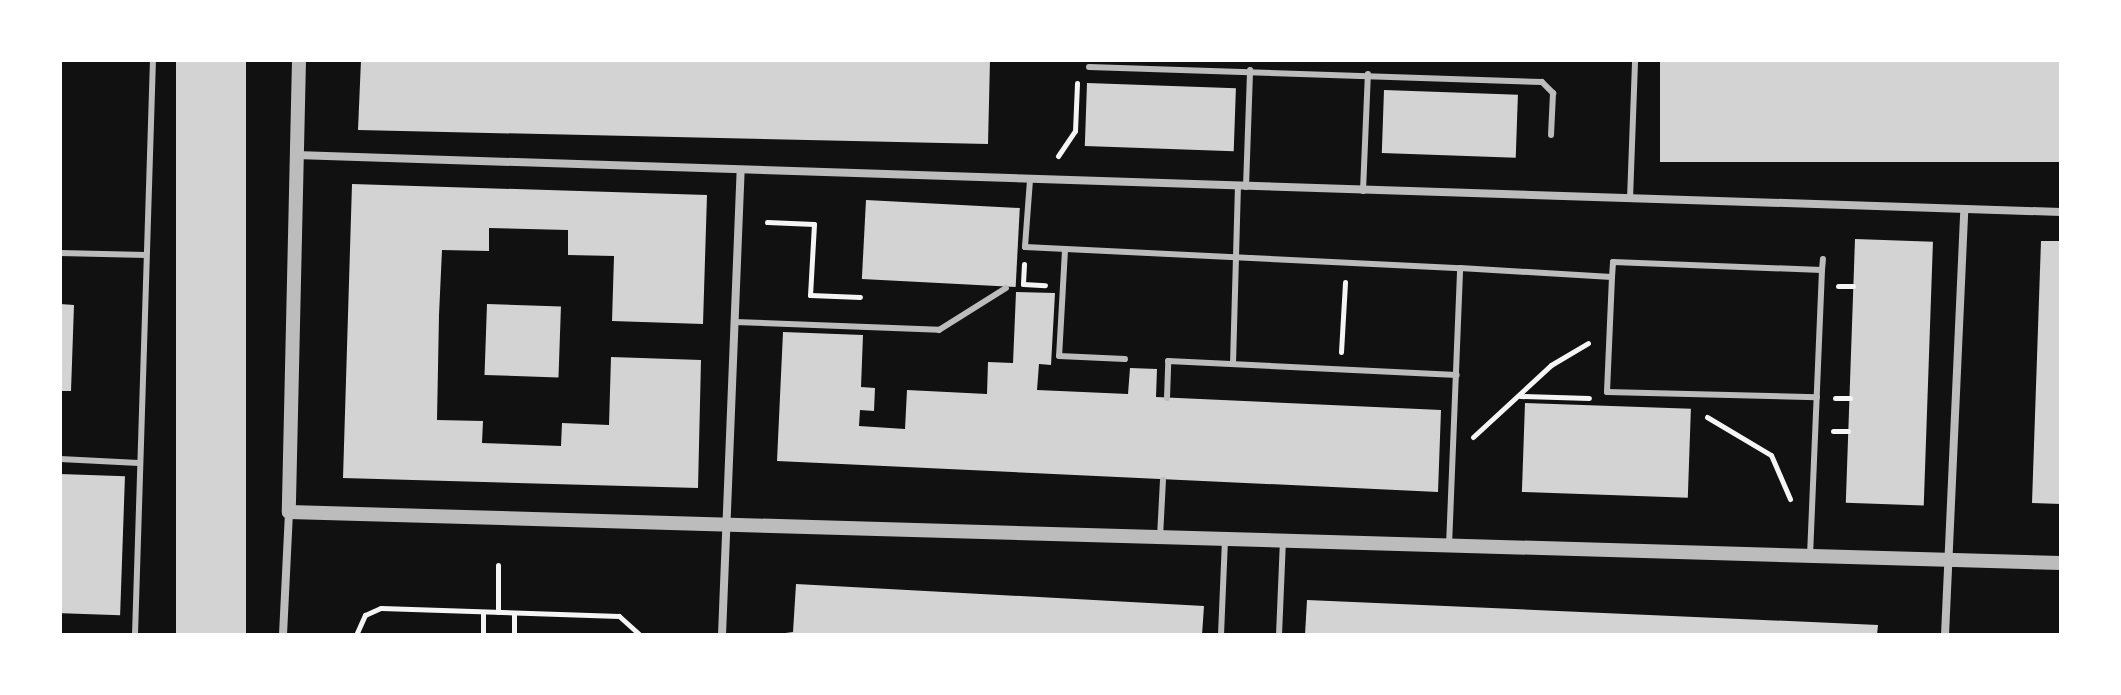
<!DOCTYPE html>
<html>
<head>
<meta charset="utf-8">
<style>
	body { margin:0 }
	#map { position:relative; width:2121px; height:695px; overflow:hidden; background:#111; font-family:Lato,sans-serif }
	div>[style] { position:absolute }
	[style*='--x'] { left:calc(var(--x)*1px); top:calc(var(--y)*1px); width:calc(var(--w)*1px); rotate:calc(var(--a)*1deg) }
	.building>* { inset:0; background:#d3d3d3; transform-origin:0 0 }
	.path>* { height:5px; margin:-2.5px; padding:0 2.5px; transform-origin:2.5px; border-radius:2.5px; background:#f5f5f5 }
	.service>* { height:6px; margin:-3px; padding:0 3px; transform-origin:3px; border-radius:3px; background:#bcbcbc }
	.minor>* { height:8px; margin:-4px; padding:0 4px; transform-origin:4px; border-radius:4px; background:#bcbcbc }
	.tertiary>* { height:14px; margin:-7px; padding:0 7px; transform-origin:7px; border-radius:7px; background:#bcbcbc }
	span { translate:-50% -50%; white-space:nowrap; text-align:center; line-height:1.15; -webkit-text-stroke:8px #fff; paint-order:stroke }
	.frame { position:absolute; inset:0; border:62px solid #fff; pointer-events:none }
</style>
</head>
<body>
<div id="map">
	<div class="building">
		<i style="left:176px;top:60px;width:70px;height:575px"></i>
		<i style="clip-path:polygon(361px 60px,990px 60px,988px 144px,358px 130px)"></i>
		<i style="left:1660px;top:60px;width:401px;height:102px"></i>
		<i style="left:1087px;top:83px;width:149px;height:63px;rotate:2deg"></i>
		<i style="left:1384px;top:90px;width:134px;height:63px;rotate:2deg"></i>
		<i style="clip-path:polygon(352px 184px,707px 195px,703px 324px,612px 321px,614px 256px,568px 255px,568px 230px,489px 228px,489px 251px,442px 250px,439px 315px,437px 420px,483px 421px,482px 443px,561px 446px,562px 423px,609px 425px,611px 357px,701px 360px,698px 488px,343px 478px)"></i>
		<i style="left:866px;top:200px;width:154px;height:79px;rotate:3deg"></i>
		<i style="left:1855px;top:239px;width:78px;height:264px;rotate:2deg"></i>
		<i style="clip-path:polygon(2041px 241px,2061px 241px,2061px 504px,2032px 503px)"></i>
		<i style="clip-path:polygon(1016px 292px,1055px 293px,1051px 365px,1039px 364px,1037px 390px,1128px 394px,1130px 368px,1157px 369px,1156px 397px,1441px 410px,1438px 492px,777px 461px,783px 332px,863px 335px,861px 387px,875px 388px,874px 411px,860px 410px,859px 426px,905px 429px,907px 390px,987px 394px,988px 362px,1013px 363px)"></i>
		<i style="clip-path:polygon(60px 304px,74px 305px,71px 391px,60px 391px)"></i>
		<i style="left:487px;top:304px;width:74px;height:71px;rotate:2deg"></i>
		<i style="left:1525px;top:403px;width:166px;height:89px;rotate:2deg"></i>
		<i style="left:60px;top:474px;width:65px;height:139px;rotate:2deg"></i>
		<i style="clip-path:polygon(796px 584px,1204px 606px,1202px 635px,770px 635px,793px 632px)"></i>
		<i style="clip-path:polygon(1307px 600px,1878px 625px,1877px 635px,1305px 635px)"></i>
	</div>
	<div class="path">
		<i style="--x:1058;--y:156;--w:30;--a:-56"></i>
		<i style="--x:1075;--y:131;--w:48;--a:-87.6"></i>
		<i style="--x:767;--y:222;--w:47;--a:2.4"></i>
		<i style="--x:814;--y:224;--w:71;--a:93.2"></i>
		<i style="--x:810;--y:295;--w:50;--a:2.3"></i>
		<i style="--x:1024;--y:264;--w:20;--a:93"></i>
		<i style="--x:1023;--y:284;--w:22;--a:3"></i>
		<i style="--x:1838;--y:286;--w:15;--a:0"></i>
		<i style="--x:1341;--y:352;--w:70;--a:-86.7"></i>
		<i style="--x:1520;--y:396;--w:69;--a:1.7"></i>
		<i style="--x:1835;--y:398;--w:15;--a:0"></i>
		<i style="--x:1707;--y:417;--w:74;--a:30.7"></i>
		<i style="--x:1771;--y:455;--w:48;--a:66.6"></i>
		<i style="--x:1833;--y:431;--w:15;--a:0"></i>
		<i style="--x:1473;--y:437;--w:106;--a:-42.7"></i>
		<i style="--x:1551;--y:365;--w:43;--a:-30.7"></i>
		<i style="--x:498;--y:612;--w:47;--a:-90"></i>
		<i style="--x:356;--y:635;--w:22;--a:-66"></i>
		<i style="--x:365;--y:615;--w:17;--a:-24"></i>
		<i style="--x:381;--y:608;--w:238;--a:1.9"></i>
		<i style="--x:619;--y:616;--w:28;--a:42"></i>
		<i style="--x:483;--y:635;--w:23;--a:-90"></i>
		<i style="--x:514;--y:635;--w:22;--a:-90"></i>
	</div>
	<div class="service">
		<i style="--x:1089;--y:67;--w:453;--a:1.9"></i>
		<i style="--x:1542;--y:82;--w:16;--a:45"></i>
		<i style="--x:1553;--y:93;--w:42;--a:92.7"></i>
		<i style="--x:1030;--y:180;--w:67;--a:94.3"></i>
		<i style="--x:1025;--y:247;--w:436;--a:2.8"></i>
		<i style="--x:1246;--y:187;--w:117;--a:-88"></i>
		<i style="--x:1363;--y:191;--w:117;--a:-87.6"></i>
		<i style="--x:1630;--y:199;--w:139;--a:-87.9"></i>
		<i style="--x:1065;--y:250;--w:106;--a:93.2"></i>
		<i style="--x:1059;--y:356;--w:66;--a:2.6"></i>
		<i style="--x:60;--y:253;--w:86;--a:1.3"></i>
		<i style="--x:1612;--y:277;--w:115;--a:92.5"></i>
		<i style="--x:1607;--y:392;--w:210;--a:1.4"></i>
		<i style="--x:735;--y:322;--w:204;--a:2.2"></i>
		<i style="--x:939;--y:330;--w:79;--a:-32.1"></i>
		<i style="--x:1233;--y:364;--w:177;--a:-88.4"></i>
		<i style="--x:1167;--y:398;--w:37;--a:-88"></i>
		<i style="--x:1168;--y:361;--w:289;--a:2.8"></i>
		<i style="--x:60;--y:459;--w:79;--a:2.9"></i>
		<i style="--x:1160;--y:537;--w:57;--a:-87"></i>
		<i style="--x:1449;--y:546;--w:278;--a:-87.7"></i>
		<i style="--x:1460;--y:268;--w:152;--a:3.4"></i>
		<i style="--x:1612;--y:277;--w:15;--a:-86"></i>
		<i style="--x:1613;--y:262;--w:209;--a:2.2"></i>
		<i style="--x:1822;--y:270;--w:11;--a:-85"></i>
		<i style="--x:1810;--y:556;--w:286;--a:-87.6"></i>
		<i style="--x:135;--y:635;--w:575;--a:-88.21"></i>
		<i style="--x:1221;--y:635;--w:96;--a:-87.6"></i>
		<i style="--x:1279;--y:635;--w:94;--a:-87.6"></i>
	</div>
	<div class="minor">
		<i style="--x:296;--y:155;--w:1766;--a:1.85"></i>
		<i style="--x:283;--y:635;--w:123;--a:-87.2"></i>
		<i style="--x:722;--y:635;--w:464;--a:-87.7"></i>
		<i style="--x:1945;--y:635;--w:426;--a:-87.4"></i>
	</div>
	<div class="tertiary">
		<i style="--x:299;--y:60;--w:452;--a:91.3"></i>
		<i style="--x:289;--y:512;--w:1773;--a:1.65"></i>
	</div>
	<div class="frame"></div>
</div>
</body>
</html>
